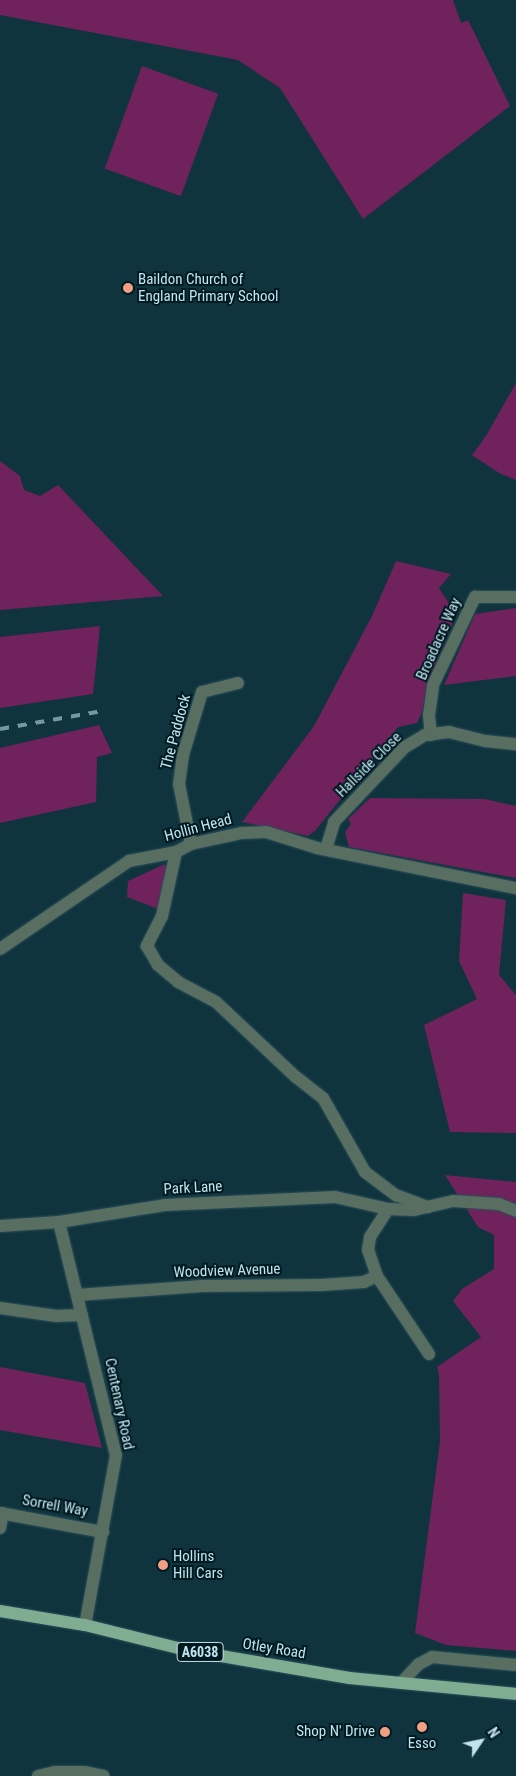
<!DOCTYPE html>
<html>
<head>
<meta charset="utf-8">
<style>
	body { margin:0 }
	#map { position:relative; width:516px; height:1776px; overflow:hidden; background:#10343e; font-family:"Roboto Condensed",sans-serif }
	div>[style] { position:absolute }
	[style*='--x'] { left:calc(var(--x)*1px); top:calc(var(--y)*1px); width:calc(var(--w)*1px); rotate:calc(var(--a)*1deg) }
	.green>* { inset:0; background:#6f225b; transform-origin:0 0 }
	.roads { filter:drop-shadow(0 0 1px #2c505a) drop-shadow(0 0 1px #2c505a) }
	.minor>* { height:12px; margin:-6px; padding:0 6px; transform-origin:6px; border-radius:6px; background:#586e61 }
	.major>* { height:12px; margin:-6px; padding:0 6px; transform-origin:6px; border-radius:6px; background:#7ead92 }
	.rail>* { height:4px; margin-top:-2px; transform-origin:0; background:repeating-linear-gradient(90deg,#7698a2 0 9px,transparent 0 18px) }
	.dots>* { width:14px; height:14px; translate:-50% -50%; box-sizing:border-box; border:2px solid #001a22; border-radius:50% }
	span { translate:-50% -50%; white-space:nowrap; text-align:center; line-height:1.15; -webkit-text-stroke:4px #001a22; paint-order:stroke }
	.shield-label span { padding:1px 4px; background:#001a22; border:1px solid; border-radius:4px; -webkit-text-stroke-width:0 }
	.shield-label { font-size:14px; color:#c2e3ed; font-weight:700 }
	.poi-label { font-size:15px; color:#c2e3ed }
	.left { translate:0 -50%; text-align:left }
	.right { translate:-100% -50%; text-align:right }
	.street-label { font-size:15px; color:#c2e3ed }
	.north { position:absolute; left:456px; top:1716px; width:50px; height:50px; -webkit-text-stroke:4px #001a22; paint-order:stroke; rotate:56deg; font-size:14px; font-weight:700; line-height:20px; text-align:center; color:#c2e3ed }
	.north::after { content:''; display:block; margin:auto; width:18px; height:22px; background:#c2e3ed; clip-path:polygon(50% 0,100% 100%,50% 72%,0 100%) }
</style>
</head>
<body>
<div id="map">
	<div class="green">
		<i style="clip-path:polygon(0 0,453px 0,461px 23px,468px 20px,510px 106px,363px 219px,280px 88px,238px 60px,0 15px)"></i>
		<i style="left:142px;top:66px;width:81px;height:109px;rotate:20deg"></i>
		<i style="clip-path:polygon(516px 383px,516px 480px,499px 473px,472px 455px,486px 436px)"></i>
		<i style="clip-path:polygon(0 461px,20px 476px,24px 490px,40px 496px,58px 485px,163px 596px,0 610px)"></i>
		<i style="clip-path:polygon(396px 561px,451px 574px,439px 588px,456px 614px,428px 682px,422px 712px,417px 723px,398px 727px,315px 831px,308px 836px,242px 822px,314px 726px,372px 616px)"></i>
		<i style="clip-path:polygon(516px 608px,516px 676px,444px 685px,475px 614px)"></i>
		<i style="clip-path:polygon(100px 626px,93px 694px,0 708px,0 637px)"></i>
		<i style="clip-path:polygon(99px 725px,112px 753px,97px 757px,96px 802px,0 823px,0 748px)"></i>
		<i style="clip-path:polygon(370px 798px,485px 799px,516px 806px,516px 878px,349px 847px,345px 832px,351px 824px,348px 819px)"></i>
		<i style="clip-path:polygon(165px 864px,167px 874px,158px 909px,127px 897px,128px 881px)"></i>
		<i style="clip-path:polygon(463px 893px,506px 900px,499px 975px,516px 995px,516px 1133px,450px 1132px,424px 1025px,477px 999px,459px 961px)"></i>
		<i style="clip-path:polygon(445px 1175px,516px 1182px,516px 1651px,446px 1645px,415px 1633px,440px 1441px,439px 1374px,437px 1367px,481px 1337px,453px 1301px,462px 1289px,494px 1269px,494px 1235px,478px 1227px)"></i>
		<i style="clip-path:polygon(0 1367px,85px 1383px,102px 1448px,0 1430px)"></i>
	</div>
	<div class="roads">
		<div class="minor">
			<i style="--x:431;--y:735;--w:20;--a:-96"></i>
			<i style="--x:429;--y:715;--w:30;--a:-82"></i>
			<i style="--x:433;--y:685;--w:98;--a:-64.5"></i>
			<i style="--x:475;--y:597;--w:41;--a:0"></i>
			<i style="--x:191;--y:844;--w:61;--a:-101.3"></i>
			<i style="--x:179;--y:784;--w:29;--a:-82"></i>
			<i style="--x:183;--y:755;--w:66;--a:-73.2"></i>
			<i style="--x:202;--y:692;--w:37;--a:-14"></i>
			<i style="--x:326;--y:849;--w:28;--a:-73"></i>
			<i style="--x:334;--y:822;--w:103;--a:-46.6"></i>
			<i style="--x:405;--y:747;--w:23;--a:-31"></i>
			<i style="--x:425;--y:735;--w:24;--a:-7"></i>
			<i style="--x:449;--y:732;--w:37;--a:14"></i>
			<i style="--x:485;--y:741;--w:31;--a:6"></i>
			<i style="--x:176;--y:852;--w:66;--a:102.3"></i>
			<i style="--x:162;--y:916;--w:34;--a:117"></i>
			<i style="--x:147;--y:946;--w:22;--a:60"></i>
			<i style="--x:158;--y:965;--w:26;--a:40"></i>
			<i style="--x:178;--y:982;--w:43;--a:27.8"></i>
			<i style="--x:216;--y:1002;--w:110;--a:43.2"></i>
			<i style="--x:296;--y:1077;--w:34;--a:38"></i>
			<i style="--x:323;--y:1098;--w:85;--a:60.4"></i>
			<i style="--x:365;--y:1172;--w:39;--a:37"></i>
			<i style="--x:396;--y:1195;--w:34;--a:21"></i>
			<i style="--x:0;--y:949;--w:156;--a:-34.3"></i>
			<i style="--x:129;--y:861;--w:48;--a:-10.8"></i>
			<i style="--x:176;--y:852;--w:17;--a:-28"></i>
			<i style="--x:191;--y:844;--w:51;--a:-12.4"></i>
			<i style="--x:241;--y:833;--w:25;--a:-2"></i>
			<i style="--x:266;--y:832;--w:53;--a:17.4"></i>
			<i style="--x:317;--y:848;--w:203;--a:11.4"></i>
			<i style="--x:59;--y:1222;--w:240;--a:76.3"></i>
			<i style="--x:116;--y:1455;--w:173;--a:100.3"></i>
			<i style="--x:0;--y:1226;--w:59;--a:-3.9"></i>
			<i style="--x:59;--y:1222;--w:107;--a:-9.1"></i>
			<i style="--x:165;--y:1205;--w:170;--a:-2.7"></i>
			<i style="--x:335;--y:1197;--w:54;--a:12.8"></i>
			<i style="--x:77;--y:1295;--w:126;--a:-4.1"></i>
			<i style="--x:203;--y:1286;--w:119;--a:-0.5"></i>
			<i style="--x:322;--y:1285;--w:42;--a:-4.1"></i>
			<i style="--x:364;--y:1282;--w:14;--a:-25"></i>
			<i style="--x:0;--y:1308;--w:57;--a:8.1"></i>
			<i style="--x:56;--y:1316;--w:26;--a:-2"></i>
			<i style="--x:429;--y:1354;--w:94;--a:-123.7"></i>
			<i style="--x:377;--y:1276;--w:28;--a:-109"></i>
			<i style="--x:368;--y:1250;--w:13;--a:-81"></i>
			<i style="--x:370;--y:1237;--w:33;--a:-57"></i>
			<i style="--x:388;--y:1209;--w:26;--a:2"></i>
			<i style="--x:414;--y:1210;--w:40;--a:-13"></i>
			<i style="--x:453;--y:1201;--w:46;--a:3.7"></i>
			<i style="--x:499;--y:1204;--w:18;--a:22"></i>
			<i style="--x:0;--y:1513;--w:105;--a:10.5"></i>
			<i style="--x:0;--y:1528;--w:15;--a:-79"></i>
			<i style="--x:401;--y:1683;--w:26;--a:-47"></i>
			<i style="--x:419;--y:1664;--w:15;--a:-28"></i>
			<i style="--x:432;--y:1657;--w:84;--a:5.4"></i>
			<i style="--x:38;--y:1776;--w:17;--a:-13"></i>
			<i style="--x:55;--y:1772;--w:30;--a:0"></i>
			<i style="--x:85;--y:1772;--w:19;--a:12"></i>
		</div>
		<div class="major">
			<i style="--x:0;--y:1611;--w:86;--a:9.4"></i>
			<i style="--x:85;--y:1625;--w:104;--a:13.9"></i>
			<i style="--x:186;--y:1650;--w:166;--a:9.7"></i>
			<i style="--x:350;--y:1678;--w:167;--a:5.5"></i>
		</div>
	</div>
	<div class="rail">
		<i style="--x:0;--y:729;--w:104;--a:-10"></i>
	</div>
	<div class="dots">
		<i style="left:128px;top:288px;background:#f39f83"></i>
		<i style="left:163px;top:1565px;background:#f39f83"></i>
		<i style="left:422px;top:1727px;background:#f39f83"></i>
		<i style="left:385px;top:1732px;background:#f39f83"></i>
	</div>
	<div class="shield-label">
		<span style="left:200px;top:1652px">A6038</span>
	</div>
	<div class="poi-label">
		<span class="left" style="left:138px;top:288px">Baildon Church of<br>England Primary School</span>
		<span class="left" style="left:173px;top:1565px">Hollins<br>Hill Cars</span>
		<span class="right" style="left:375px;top:1732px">Shop N' Drive</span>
		<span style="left:422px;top:1744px">Esso</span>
	</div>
	<div class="street-label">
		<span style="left:439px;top:639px;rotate:-66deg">Broadacre Way</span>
		<span style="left:176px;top:732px;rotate:-75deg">The Paddock</span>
		<span style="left:369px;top:765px;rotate:-45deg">Hallside Close</span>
		<span style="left:198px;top:828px;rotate:-15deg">Hollin Head</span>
		<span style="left:193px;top:1188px;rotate:-3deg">Park Lane</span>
		<span style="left:227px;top:1271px;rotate:-2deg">Woodview Avenue</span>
		<span style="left:119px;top:1404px;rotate:78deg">Centenary Road</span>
		<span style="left:55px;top:1506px;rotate:10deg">Sorrell Way</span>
		<span style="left:274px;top:1649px;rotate:9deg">Otley Road</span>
	</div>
	<div class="north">N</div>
</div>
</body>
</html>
